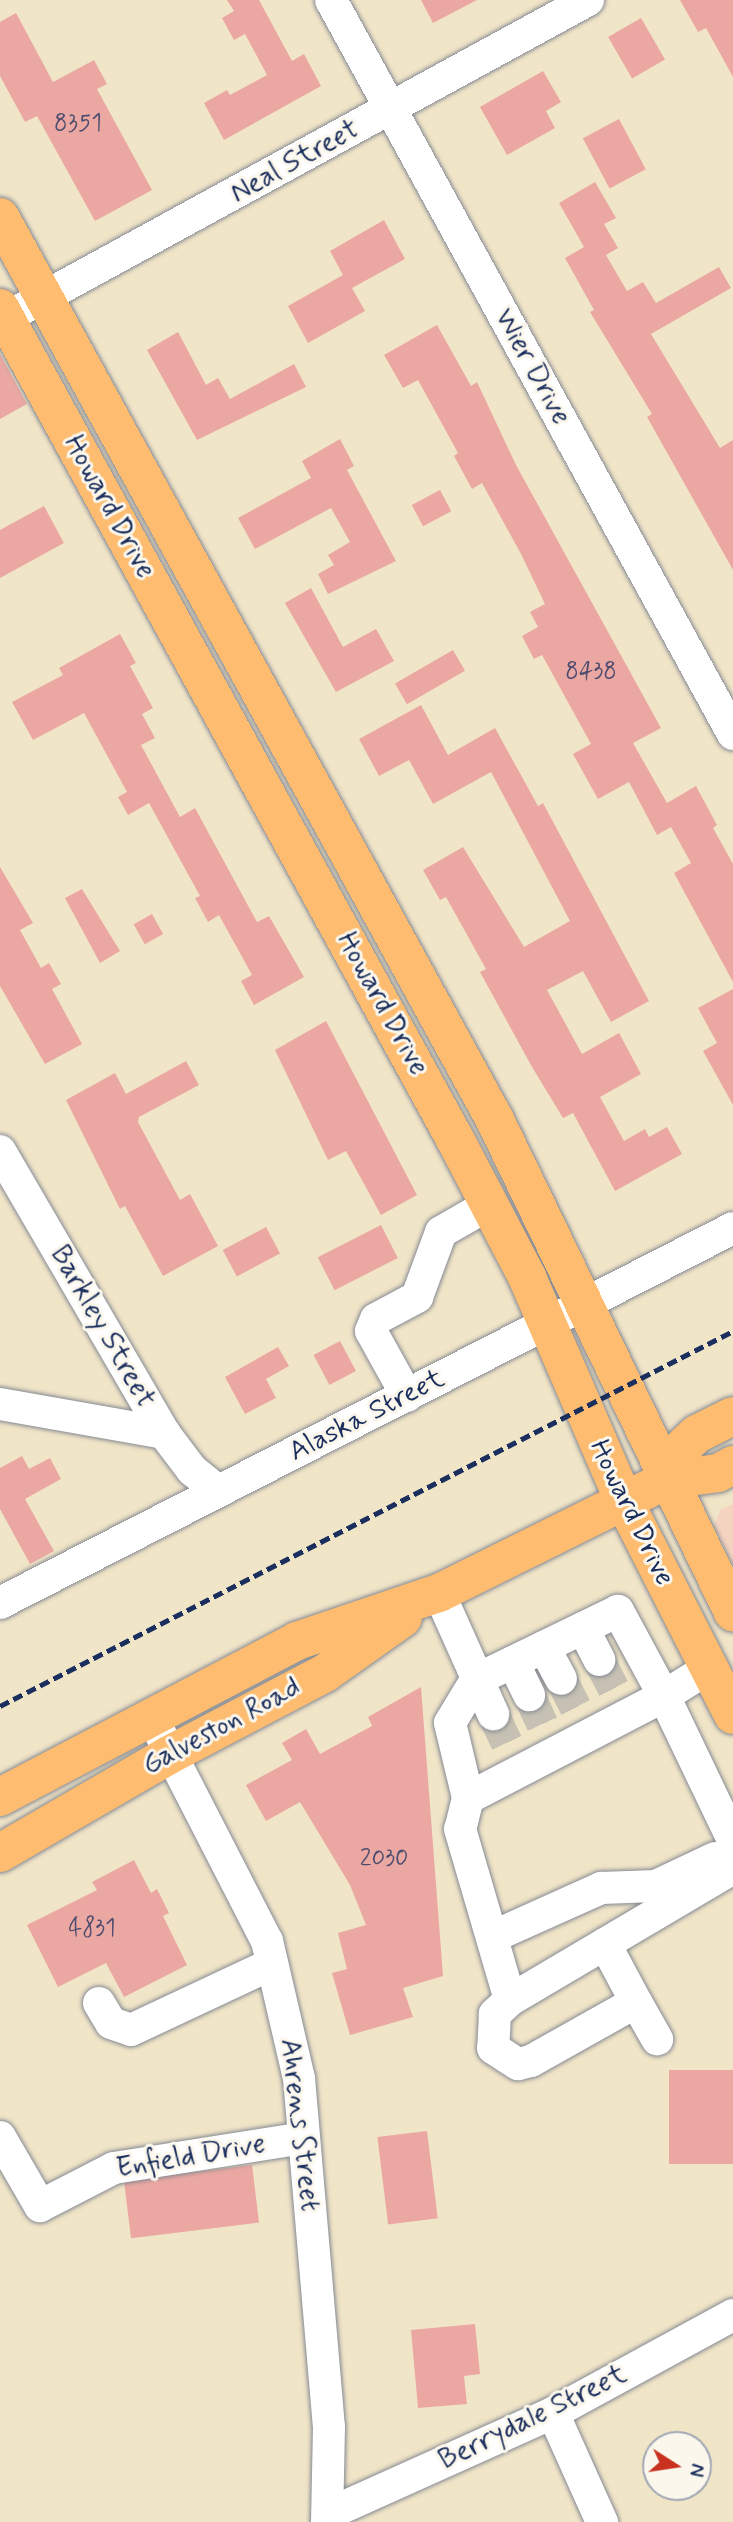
<!DOCTYPE html>
<html>
<head>
<meta charset="utf-8">
<style>
	body { margin:0 }
	#map { position:relative; width:733px; height:2522px; overflow:hidden; background:#f1e5c8; font-family:Mynerve,sans-serif }
	div>[style] { position:absolute }
	[style*='--x'] { left:calc(var(--x)*1px); top:calc(var(--y)*1px); width:calc(var(--w)*1px); rotate:calc(var(--a)*1deg) }
	.built>* { inset:0; background:#f5d3c1 }
	.building>* { inset:0; background:#eba8a2; transform-origin:0 0 }
	.minor-tunnel>* { height:32px; margin-top:-16px; transform-origin:0; background:repeating-linear-gradient(90deg,#c6c1b3 0 32px,transparent 0 48px) }
	.roads { filter:drop-shadow(0 0 2px #868a93) drop-shadow(0 0 2px #868a93) }
	.minor>* { height:32px; margin:-16px; padding:0 16px; transform-origin:16px; border-radius:16px; background:#fff }
	.major>* { height:38px; margin:-19px; padding:0 19px; transform-origin:19px; border-radius:19px; background:#febc70 }
	.rail>* { height:5px; margin-top:-2.5px; transform-origin:0; background:repeating-linear-gradient(90deg,#1b2f5e 0 10px,transparent 0 15px) }
	span { translate:-50% -50%; white-space:nowrap; text-align:center; line-height:1.15; -webkit-text-stroke:6px #fbf7ec; paint-order:stroke }
	.number-label { font-size:24px; color:#4f4d6f }
	.number-label span { -webkit-text-stroke-width:0 }
	.street-label { font-size:28px; color:#1b2f5e }
	.north { position:absolute; left:642px; top:2431px; width:70px; height:70px; box-sizing:border-box; background:#fbf7ec; border:2px solid #a1a7b3; border-radius:50%; rotate:102deg; font-size:19px; font-weight:700; line-height:28px; text-align:center; color:#1b2f5e }
	.north::after { content:''; display:block; margin:auto; width:24px; height:32px; background:#c8321e; clip-path:polygon(50% 0,100% 100%,50% 72%,0 100%) }
</style>
</head>
<body>
<div id="map">
	<div class="built">
		<i style="clip-path:polygon(733px 1504px,733px 1564px,714px 1526px,720px 1510px)"></i>
	</div>
	<div class="building">
		<i style="clip-path:polygon(227px 0,259px 0,292px 61px,304px 54px,321px 86px,224px 140px,204px 103px,227px 90px,230px 95px,267px 75px,245px 34px,234px 40px,222px 18px,234px 11px)"></i>
		<i style="clip-path:polygon(421px 0,477px 0,433px 23px)"></i>
		<i style="clip-path:polygon(680px 0,733px 0,733px 77px,706px 28px,698px 32px)"></i>
		<i style="clip-path:polygon(16px 13px,53px 82px,94px 60px,107px 84px,97px 89px,152px 190px,95px 221px,37px 116px,25px 122px,0 76px,0 22px)"></i>
		<i style="left:641px;top:18px;width:48px;height:38px;rotate:60deg"></i>
		<i style="clip-path:polygon(543px 71px,561px 102px,546px 111px,555px 128px,507px 155px,480px 107px)"></i>
		<i style="left:619px;top:119px;width:57px;height:41px;rotate:62deg"></i>
		<i style="clip-path:polygon(595px 182px,616px 218px,604px 224px,618px 248px,606px 255px,627px 291px,643px 282px,656px 303px,719px 267px,731px 288px,651px 334px,720px 448px,733px 440px,733px 570px,647px 417px,652px 414px,590px 312px,594px 310px,565px 258px,584px 247px,559px 203px)"></i>
		<i style="clip-path:polygon(384px 220px,405px 259px,352px 288px,365px 311px,308px 343px,288px 306px,343px 275px,330px 251px)"></i>
		<i style="clip-path:polygon(437px 325px,471px 386px,477px 382px,516px 465px,661px 728px,633px 743px,667px 803px,696px 786px,717px 825px,713px 828px,733px 864px,733px 982px,674px 873px,691px 863px,671px 827px,657px 835px,629px 782px,598px 799px,573px 754px,591px 744px,542px 655px,534px 659px,522px 636px,538px 627px,530px 612px,545px 604px,521px 554px,482px 483px,472px 489px,454px 456px,458px 453px,418px 380px,403px 388px,384px 355px)"></i>
		<i style="clip-path:polygon(178px 332px,206px 385px,218px 378px,230px 399px,294px 364px,306px 387px,197px 440px,147px 350px)"></i>
		<i style="clip-path:polygon(0 354px,27px 404px,0 419px)"></i>
		<i style="clip-path:polygon(340px 439px,354px 466px,347px 470px,396px 561px,328px 594px,318px 574px,334px 565px,328px 555px,350px 542px,331px 508px,255px 549px,238px 518px,311px 478px,302px 461px)"></i>
		<i style="left:440px;top:490px;width:24px;height:32px;rotate:62deg"></i>
		<i style="clip-path:polygon(44px 506px,64px 543px,0 578px,0 530px)"></i>
		<i style="clip-path:polygon(311px 588px,343px 647px,376px 629px,394px 661px,336px 692px,285px 603px)"></i>
		<i style="clip-path:polygon(120px 634px,136px 663px,130px 666px,153px 708px,142px 714px,155px 738px,141px 745px,180px 817px,195px 808px,257px 922px,269px 916px,304px 977px,254px 1005px,241px 981px,252px 975px,219px 915px,208px 922px,195px 898px,200px 896px,149px 803px,128px 815px,118px 797px,127px 792px,84px 713px,33px 740px,12px 702px,63px 675px,59px 668px)"></i>
		<i style="left:453px;top:650px;width:24px;height:67px;rotate:60deg"></i>
		<i style="clip-path:polygon(421px 705px,448px 755px,495px 728px,538px 806px,543px 803px,649px 1001px,611px 1022px,583px 971px,547px 990px,582px 1054px,619px 1033px,641px 1074px,600px 1097px,624px 1141px,645px 1129px,649px 1137px,667px 1127px,682px 1154px,615px 1191px,573px 1113px,563px 1118px,532px 1067px,480px 972px,486px 969px,446px 897px,440px 900px,423px 870px,463px 847px,524px 947px,570px 921px,491px 772px,433px 804px,409px 760px,379px 776px,359px 739px)"></i>
		<i style="clip-path:polygon(0 867px,33px 923px,20px 930px,41px 968px,49px 963px,61px 984px,52px 989px,82px 1044px,45px 1064px,0 986px)"></i>
		<i style="clip-path:polygon(82px 889px,120px 951px,100px 963px,65px 898px)"></i>
		<i style="left:152px;top:914px;width:23px;height:21px;rotate:61deg"></i>
		<i style="clip-path:polygon(733px 989px,733px 1105px,703px 1051px,717px 1043px,698px 1008px)"></i>
		<i style="clip-path:polygon(326px 1021px,417px 1195px,381px 1215px,346px 1151px,328px 1160px,275px 1050px)"></i>
		<i style="clip-path:polygon(186px 1061px,199px 1085px,139px 1117px,138px 1122px,180px 1200px,190px 1194px,218px 1246px,163px 1276px,125px 1206px,120px 1209px,66px 1100px,115px 1073px,126px 1094px)"></i>
		<i style="left:381px;top:1225px;width:37px;height:71px;rotate:63deg"></i>
		<i style="left:266px;top:1227px;width:30px;height:49px;rotate:62deg"></i>
		<i style="left:340px;top:1341px;width:34px;height:30px;rotate:62deg"></i>
		<i style="clip-path:polygon(278px 1347px,289px 1366px,266px 1379px,276px 1398px,245px 1414px,225px 1377px)"></i>
		<i style="clip-path:polygon(22px 1456px,29px 1469px,50px 1458px,61px 1479px,25px 1499px,54px 1551px,30px 1564px,0 1509px,0 1468px)"></i>
		<i style="clip-path:polygon(421px 1687px,443px 1976px,403px 1988px,413px 2017px,350px 2035px,332px 1973px,347px 1969px,338px 1933px,366px 1925px,350px 1885px,300px 1802px,266px 1821px,246px 1785px,292px 1760px,282px 1743px,306px 1729px,320px 1754px,372px 1726px,368px 1717px)"></i>
		<i style="clip-path:polygon(134px 1860px,151px 1893px,157px 1889px,169px 1913px,163px 1916px,187px 1965px,124px 1997px,106px 1963px,58px 1987px,27px 1925px,97px 1890px,92px 1882px)"></i>
		<i style="left:733px;top:2070px;width:94px;height:64px;rotate:90deg"></i>
		<i style="left:427px;top:2131px;width:88px;height:50px;rotate:83deg"></i>
		<i style="left:252px;top:2165px;width:58px;height:129px;rotate:83deg"></i>
		<i style="clip-path:polygon(475px 2324px,480px 2374px,464px 2376px,467px 2404px,418px 2408px,411px 2330px)"></i>
	</div>
	<div class="minor-tunnel">
		<i style="--x:599;--y:1660;--w:53;--a:62.9"></i>
		<i style="--x:561;--y:1679;--w:53;--a:62.9"></i>
		<i style="--x:529;--y:1695;--w:53;--a:65.4"></i>
		<i style="--x:493;--y:1714;--w:53;--a:64.4"></i>
	</div>
	<div class="roads">
		<div class="minor">
			<i style="--x:331;--y:0;--w:837;--a:61.29"></i>
			<i style="--x:0;--y:321;--w:670;--a:-28.63"></i>
			<i style="--x:0;--y:1151;--w:326;--a:59.8"></i>
			<i style="--x:164;--y:1433;--w:46;--a:52.9"></i>
			<i style="--x:192;--y:1470;--w:33;--a:39"></i>
			<i style="--x:407;--y:1396;--w:74;--a:-119"></i>
			<i style="--x:371;--y:1331;--w:13;--a:-67"></i>
			<i style="--x:376;--y:1319;--w:47;--a:-28.2"></i>
			<i style="--x:417;--y:1297;--w:69;--a:-69.7"></i>
			<i style="--x:441;--y:1232;--w:54;--a:-29.9"></i>
			<i style="--x:0;--y:1404;--w:167;--a:10"></i>
			<i style="--x:439;--y:1593;--w:133;--a:65.9"></i>
			<i style="--x:0;--y:1603;--w:823;--a:-27.09"></i>
			<i style="--x:583;--y:1628;--w:36;--a:63"></i>
			<i style="--x:544;--y:1647;--w:36;--a:62"></i>
			<i style="--x:513;--y:1662;--w:37;--a:64"></i>
			<i style="--x:709;--y:1668;--w:53;--a:148.1"></i>
			<i style="--x:664;--y:1696;--w:97;--a:-118.4"></i>
			<i style="--x:618;--y:1611;--w:158;--a:154.1"></i>
			<i style="--x:476;--y:1680;--w:50;--a:121.2"></i>
			<i style="--x:450;--y:1723;--w:77;--a:76.5"></i>
			<i style="--x:468;--y:1798;--w:221;--a:-27.5"></i>
			<i style="--x:664;--y:1696;--w:160;--a:64.4"></i>
			<i style="--x:161;--y:1735;--w:232;--a:62.8"></i>
			<i style="--x:267;--y:1941;--w:141;--a:76.9"></i>
			<i style="--x:299;--y:2078;--w:350;--a:85.1"></i>
			<i style="--x:329;--y:2427;--w:95;--a:91.2"></i>
			<i style="--x:468;--y:1798;--w:32;--a:104"></i>
			<i style="--x:460;--y:1829;--w:178;--a:73.7"></i>
			<i style="--x:510;--y:2000;--w:259;--a:-30.6"></i>
			<i style="--x:492;--y:1937;--w:120;--a:-24.2"></i>
			<i style="--x:601;--y:1888;--w:55;--a:-2.1"></i>
			<i style="--x:656;--y:1886;--w:65;--a:-25.4"></i>
			<i style="--x:510;--y:2000;--w:21;--a:137"></i>
			<i style="--x:495;--y:2014;--w:34;--a:93"></i>
			<i style="--x:493;--y:2048;--w:30;--a:33"></i>
			<i style="--x:518;--y:2064;--w:13;--a:-13"></i>
			<i style="--x:531;--y:2061;--w:120;--a:-29.3"></i>
			<i style="--x:636;--y:2002;--w:66;--a:-118.1"></i>
			<i style="--x:636;--y:2002;--w:43;--a:60.4"></i>
			<i style="--x:99;--y:2003;--w:23;--a:59"></i>
			<i style="--x:111;--y:2023;--w:21;--a:19"></i>
			<i style="--x:131;--y:2030;--w:156;--a:-25.1"></i>
			<i style="--x:0;--y:2137;--w:80;--a:59.9"></i>
			<i style="--x:40;--y:2206;--w:83;--a:-27.2"></i>
			<i style="--x:114;--y:2168;--w:192;--a:-9"></i>
			<i style="--x:553;--y:2413;--w:120;--a:65.8"></i>
			<i style="--x:328;--y:2514;--w:247;--a:-24.2"></i>
			<i style="--x:553;--y:2413;--w:205;--a:-28.6"></i>
		</div>
		<div class="major">
			<i style="--x:0;--y:217;--w:1030;--a:61.27"></i>
			<i style="--x:495;--y:1120;--w:547;--a:64.19"></i>
			<i style="--x:0;--y:308;--w:947;--a:61.3"></i>
			<i style="--x:455;--y:1139;--w:156;--a:62.4"></i>
			<i style="--x:527;--y:1277;--w:244;--a:66.6"></i>
			<i style="--x:624;--y:1501;--w:240;--a:63"></i>
			<i style="--x:667;--y:1480;--w:38;--a:-63"></i>
			<i style="--x:684;--y:1446;--w:18;--a:-43"></i>
			<i style="--x:697;--y:1434;--w:40;--a:-26.6"></i>
			<i style="--x:0;--y:1797;--w:335;--a:-27.7"></i>
			<i style="--x:297;--y:1641;--w:150;--a:-18.7"></i>
			<i style="--x:439;--y:1593;--w:254;--a:-26.4"></i>
			<i style="--x:667;--y:1480;--w:51;--a:-7.8"></i>
			<i style="--x:718;--y:1473;--w:17;--a:-28"></i>
			<i style="--x:0;--y:1853;--w:195;--a:-30.1"></i>
			<i style="--x:169;--y:1755;--w:176;--a:-27.7"></i>
			<i style="--x:325;--y:1673;--w:95;--a:-35.2"></i>
		</div>
	</div>
	<div class="rail">
		<i style="--x:0;--y:1706;--w:823;--a:-27.09"></i>
	</div>
	<div class="number-label">
		<span style="left:78px;top:124px">8351</span>
		<span style="left:591px;top:672px">8438</span>
		<span style="left:384px;top:1859px">2030</span>
		<span style="left:92px;top:1929px">4831</span>
	</div>
	<div class="street-label">
		<span style="left:295px;top:162px;rotate:-29deg">Neal Street</span>
		<span style="left:532px;top:367px;rotate:61deg">Wier Drive</span>
		<span style="left:109px;top:507px;rotate:61deg">Howard Drive</span>
		<span style="left:382px;top:1004px;rotate:61deg">Howard Drive</span>
		<span style="left:102px;top:1327px;rotate:60deg">Barkley Street</span>
		<span style="left:367px;top:1416px;rotate:-27deg">Alaska Street</span>
		<span style="left:631px;top:1513px;rotate:64deg">Howard Drive</span>
		<span style="left:222px;top:1727px;rotate:-28deg">Galveston Road</span>
		<span style="left:299px;top:2125px;rotate:83deg">Ahrens Street</span>
		<span style="left:191px;top:2157px;rotate:-10deg">Enfield Drive</span>
		<span style="left:533px;top:2418px;rotate:-26deg">Berrydale Street</span>
	</div>
	<div class="north">N</div>
</div>
</body>
</html>
